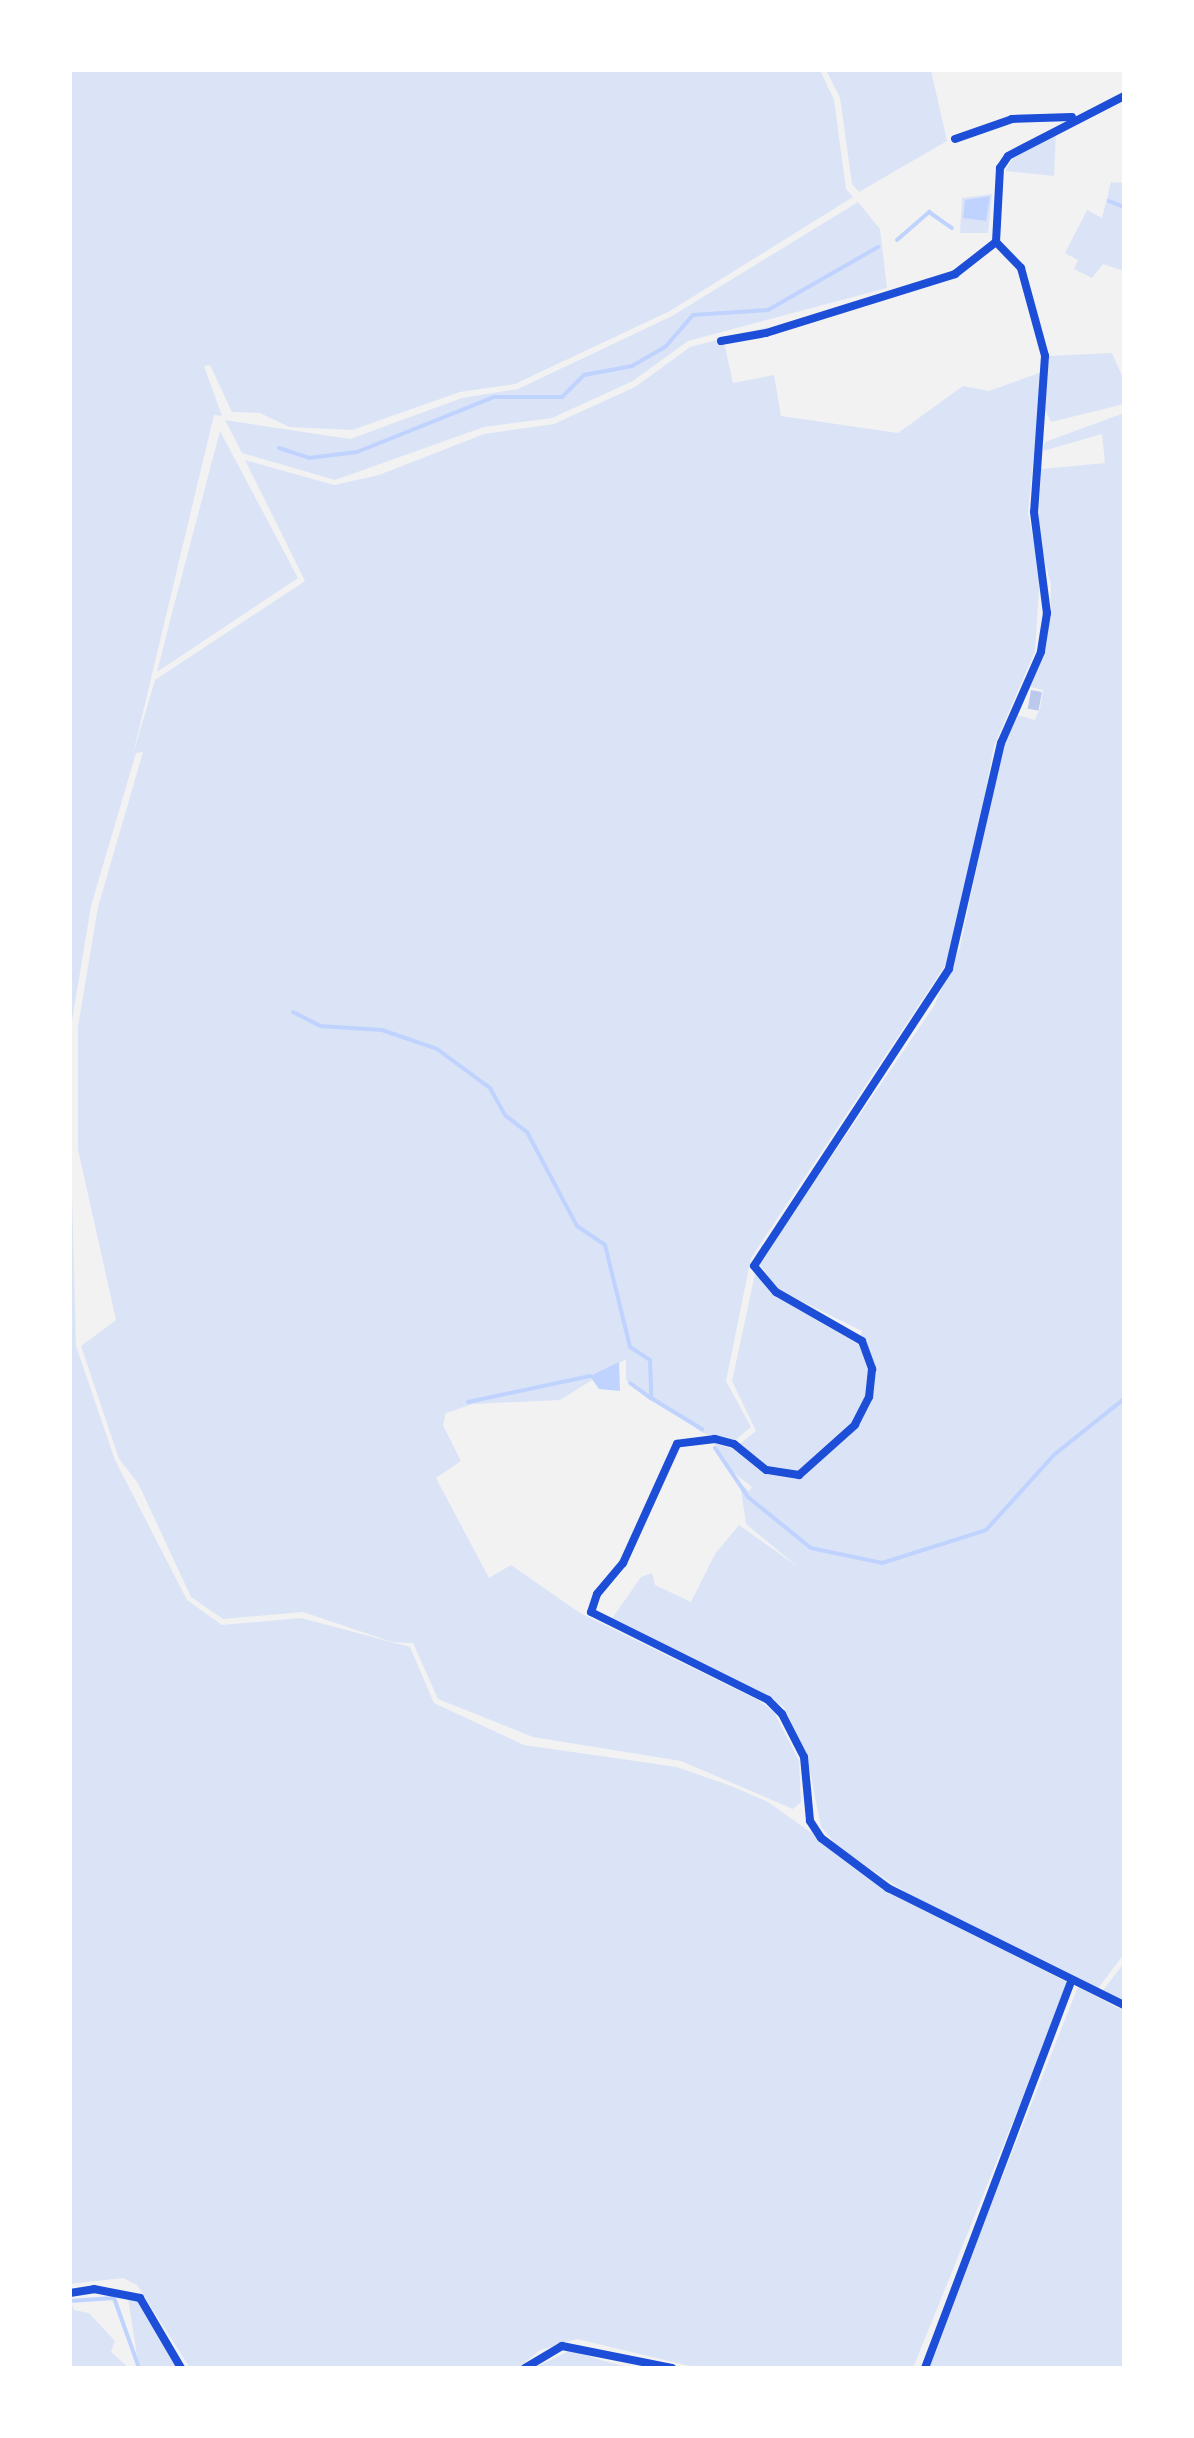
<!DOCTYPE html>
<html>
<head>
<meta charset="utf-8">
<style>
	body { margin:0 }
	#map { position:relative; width:1194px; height:2438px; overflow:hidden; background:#f2f2f2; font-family:"Open Sans",sans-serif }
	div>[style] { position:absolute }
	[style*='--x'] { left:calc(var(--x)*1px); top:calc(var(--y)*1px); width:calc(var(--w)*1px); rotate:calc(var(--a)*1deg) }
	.green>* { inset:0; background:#dbe4f7 }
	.water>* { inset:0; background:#bfd3fe }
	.stream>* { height:4px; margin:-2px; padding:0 2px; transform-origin:2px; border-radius:2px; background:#bfd3fe }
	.building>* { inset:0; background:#bdc9ec; transform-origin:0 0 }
	.minor>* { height:8px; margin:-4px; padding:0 4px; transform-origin:4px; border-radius:4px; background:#1d4ed8 }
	span { translate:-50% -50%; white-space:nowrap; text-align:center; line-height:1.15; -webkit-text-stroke:8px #fff; paint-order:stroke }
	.frame { position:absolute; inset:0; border:72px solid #fff; pointer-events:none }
</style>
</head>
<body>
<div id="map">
	<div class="green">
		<i style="clip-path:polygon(70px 70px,820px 70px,834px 100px,846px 189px,853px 197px,670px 311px,515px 384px,460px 392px,352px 430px,289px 427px,260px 413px,232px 412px,210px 365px,204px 366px,222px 416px,214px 415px,133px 754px,155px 680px,305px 581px,245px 460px,334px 485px,379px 475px,484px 434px,554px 424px,635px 387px,690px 347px,768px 327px,769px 336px,724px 342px,733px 383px,774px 375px,781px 416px,898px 433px,963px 386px,989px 391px,1042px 372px,1028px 513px,1040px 574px,1035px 651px,994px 746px,965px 902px,946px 964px,751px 1258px,726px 1381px,751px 1427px,732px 1443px,703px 1433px,626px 1380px,626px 1359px,560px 1400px,473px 1404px,446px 1413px,443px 1425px,461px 1461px,436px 1478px,489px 1578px,511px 1565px,580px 1613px,758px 1700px,774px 1712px,799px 1761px,801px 1802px,793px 1809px,681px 1761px,533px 1737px,438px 1699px,413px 1643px,392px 1642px,303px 1612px,223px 1619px,191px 1597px,138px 1483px,119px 1459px,81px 1346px,116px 1320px,78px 1150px,78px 1026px,98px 907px,143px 752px,136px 753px,91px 906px,71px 1027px,72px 1134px,70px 1133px)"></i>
		<i style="clip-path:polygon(826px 70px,931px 70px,947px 141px,859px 192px,852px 184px,840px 98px)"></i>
		<i style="clip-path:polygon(1056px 131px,1054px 176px,1005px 171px,1015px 155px)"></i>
		<i style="clip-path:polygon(1111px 182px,1124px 183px,1124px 271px,1103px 264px,1092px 278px,1074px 269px,1078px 260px,1065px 253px,1087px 210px,1102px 218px)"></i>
		<i style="clip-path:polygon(992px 194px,988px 233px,960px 233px,962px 198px)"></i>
		<i style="clip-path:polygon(858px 202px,880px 229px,887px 288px,688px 341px,633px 381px,552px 418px,484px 427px,335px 480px,242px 453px,225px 420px,350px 439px,462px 398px,518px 389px,672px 316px)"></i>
		<i style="clip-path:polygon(1112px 353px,1124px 380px,1124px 404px,1051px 422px,1045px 410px,1048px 356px)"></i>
		<i style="clip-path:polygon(1124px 413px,1124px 1954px,1097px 1990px,908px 1894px,839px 1848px,821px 1827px,807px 1756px,784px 1707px,611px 1620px,641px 1577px,652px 1573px,655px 1585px,691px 1602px,715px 1554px,739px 1525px,798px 1567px,746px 1524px,740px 1483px,749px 1491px,752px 1487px,729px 1469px,714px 1443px,733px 1449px,756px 1431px,732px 1381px,755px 1274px,776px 1294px,858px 1341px,862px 1331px,777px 1289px,759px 1263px,934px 1006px,960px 947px,1003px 743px,1017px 715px,1035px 720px,1040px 708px,1043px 690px,1031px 687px,1050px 620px,1051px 585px,1038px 535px,1041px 469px,1105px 463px,1102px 434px,1043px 451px,1045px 442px)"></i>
		<i style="clip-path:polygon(220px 431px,298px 578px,157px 672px,172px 613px)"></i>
		<i style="clip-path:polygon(71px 1155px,76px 1346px,115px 1460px,187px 1600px,222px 1625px,301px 1618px,410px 1647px,434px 1703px,524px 1745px,677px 1767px,731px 1786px,768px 1802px,902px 1897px,1069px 1983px,913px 2368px,698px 2368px,577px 2339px,540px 2350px,518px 2368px,190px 2368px,137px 2285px,123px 2278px,70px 2284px)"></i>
		<i style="clip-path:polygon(1124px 1963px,1124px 2005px,1101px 1993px)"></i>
		<i style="clip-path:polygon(1078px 1987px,1124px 2011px,1124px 2368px,926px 2368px)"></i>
		<i style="clip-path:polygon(127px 2292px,143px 2306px,177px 2368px,139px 2368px)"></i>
		<i style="clip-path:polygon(70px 2299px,74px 2310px,89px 2313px,115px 2341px,111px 2352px,129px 2368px,70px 2368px)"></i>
		<i style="clip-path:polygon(571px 2350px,604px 2361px,632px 2368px,534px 2368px)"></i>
	</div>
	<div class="water">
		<i style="clip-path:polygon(990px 196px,986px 221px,963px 218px,965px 200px)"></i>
		<i style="clip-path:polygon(619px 1362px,620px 1391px,599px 1389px,590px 1376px)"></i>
	</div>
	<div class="stream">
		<i style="--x:1109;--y:201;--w:16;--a:22"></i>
		<i style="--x:897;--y:240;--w:43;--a:-41.2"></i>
		<i style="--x:929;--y:212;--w:28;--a:35"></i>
		<i style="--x:279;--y:448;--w:32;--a:18"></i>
		<i style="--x:309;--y:458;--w:48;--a:-7.1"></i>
		<i style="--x:357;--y:452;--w:148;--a:-21.9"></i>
		<i style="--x:494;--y:397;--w:68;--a:0"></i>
		<i style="--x:562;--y:397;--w:31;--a:-45"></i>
		<i style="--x:584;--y:375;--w:49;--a:-10.6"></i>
		<i style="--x:632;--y:366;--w:39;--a:-30"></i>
		<i style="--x:666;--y:346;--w:41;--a:-48.9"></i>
		<i style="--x:693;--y:315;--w:75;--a:-3.8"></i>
		<i style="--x:768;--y:310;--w:127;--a:-29.8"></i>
		<i style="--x:293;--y:1012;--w:30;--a:27"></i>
		<i style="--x:320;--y:1026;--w:62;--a:3.7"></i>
		<i style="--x:382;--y:1030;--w:58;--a:19.1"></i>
		<i style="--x:437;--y:1049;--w:66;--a:36.3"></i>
		<i style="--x:490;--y:1088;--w:31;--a:61"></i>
		<i style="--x:505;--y:1115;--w:28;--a:38"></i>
		<i style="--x:527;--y:1132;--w:106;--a:62"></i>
		<i style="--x:577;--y:1226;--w:34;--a:34"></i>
		<i style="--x:605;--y:1245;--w:105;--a:76.2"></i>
		<i style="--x:630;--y:1347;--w:24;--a:33"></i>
		<i style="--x:650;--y:1360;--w:38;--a:88"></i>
		<i style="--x:651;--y:1398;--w:60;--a:31.3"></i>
		<i style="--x:630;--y:1383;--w:26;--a:36"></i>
		<i style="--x:468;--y:1402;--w:125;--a:-12"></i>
		<i style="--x:715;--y:1448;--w:59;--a:56"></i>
		<i style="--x:748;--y:1497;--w:81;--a:39"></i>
		<i style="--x:811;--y:1548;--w:73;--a:11.9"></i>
		<i style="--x:882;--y:1563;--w:109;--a:-17.6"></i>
		<i style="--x:986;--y:1530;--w:103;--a:-47.8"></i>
		<i style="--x:1055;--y:1454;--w:88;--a:-38.6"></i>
		<i style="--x:70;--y:2301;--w:44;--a:-3.9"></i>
		<i style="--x:114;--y:2298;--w:74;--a:70.3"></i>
	</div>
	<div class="building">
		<i style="left:1031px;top:690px;width:11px;height:19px;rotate:10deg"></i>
	</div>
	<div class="minor">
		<i style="--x:955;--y:139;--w:60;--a:-19.3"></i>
		<i style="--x:1012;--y:119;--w:60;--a:-1.9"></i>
		<i style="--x:996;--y:242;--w:36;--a:46"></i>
		<i style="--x:1021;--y:268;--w:91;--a:74.7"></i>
		<i style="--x:1045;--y:356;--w:156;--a:94"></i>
		<i style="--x:1034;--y:512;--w:102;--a:82.7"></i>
		<i style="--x:1047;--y:613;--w:39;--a:99"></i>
		<i style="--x:1041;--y:652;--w:99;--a:113.7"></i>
		<i style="--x:1001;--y:743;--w:232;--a:103"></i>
		<i style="--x:949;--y:969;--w:355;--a:123.3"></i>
		<i style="--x:754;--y:1266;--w:34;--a:50"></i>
		<i style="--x:776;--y:1292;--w:99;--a:29.7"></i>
		<i style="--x:862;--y:1341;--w:30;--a:70"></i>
		<i style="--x:872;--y:1369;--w:28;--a:96"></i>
		<i style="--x:869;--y:1397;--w:31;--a:117"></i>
		<i style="--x:855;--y:1425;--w:75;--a:138.2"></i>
		<i style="--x:799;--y:1475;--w:33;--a:-171"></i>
		<i style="--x:766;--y:1470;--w:41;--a:-140.9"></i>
		<i style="--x:734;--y:1444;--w:20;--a:-165"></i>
		<i style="--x:715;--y:1439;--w:38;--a:173"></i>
		<i style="--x:677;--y:1444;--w:131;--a:114.4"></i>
		<i style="--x:623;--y:1563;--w:40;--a:130"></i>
		<i style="--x:597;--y:1594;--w:19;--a:108"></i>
		<i style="--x:591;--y:1612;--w:198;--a:26.4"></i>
		<i style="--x:768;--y:1700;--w:20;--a:45"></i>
		<i style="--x:782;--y:1714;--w:48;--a:62.9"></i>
		<i style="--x:804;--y:1757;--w:64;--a:84.6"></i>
		<i style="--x:810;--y:1821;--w:20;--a:57"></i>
		<i style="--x:821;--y:1838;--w:84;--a:36.7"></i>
		<i style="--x:888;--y:1888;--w:263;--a:26.4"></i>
		<i style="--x:721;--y:341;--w:46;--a:-10.1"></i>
		<i style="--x:766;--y:333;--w:198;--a:-17.3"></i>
		<i style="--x:955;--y:274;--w:52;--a:-38"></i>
		<i style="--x:996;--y:242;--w:74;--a:-86.9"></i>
		<i style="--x:1000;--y:168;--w:14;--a:-56"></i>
		<i style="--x:1008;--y:156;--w:131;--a:-27.3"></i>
		<i style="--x:70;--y:2293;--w:24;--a:-9"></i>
		<i style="--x:94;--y:2289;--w:47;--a:11.1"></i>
		<i style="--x:140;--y:2298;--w:81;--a:59.6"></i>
		<i style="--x:525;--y:2368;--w:43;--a:-30.7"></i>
		<i style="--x:562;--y:2346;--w:112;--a:11.3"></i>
		<i style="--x:925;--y:2368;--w:415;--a:-69.3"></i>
	</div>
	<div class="frame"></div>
</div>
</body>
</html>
